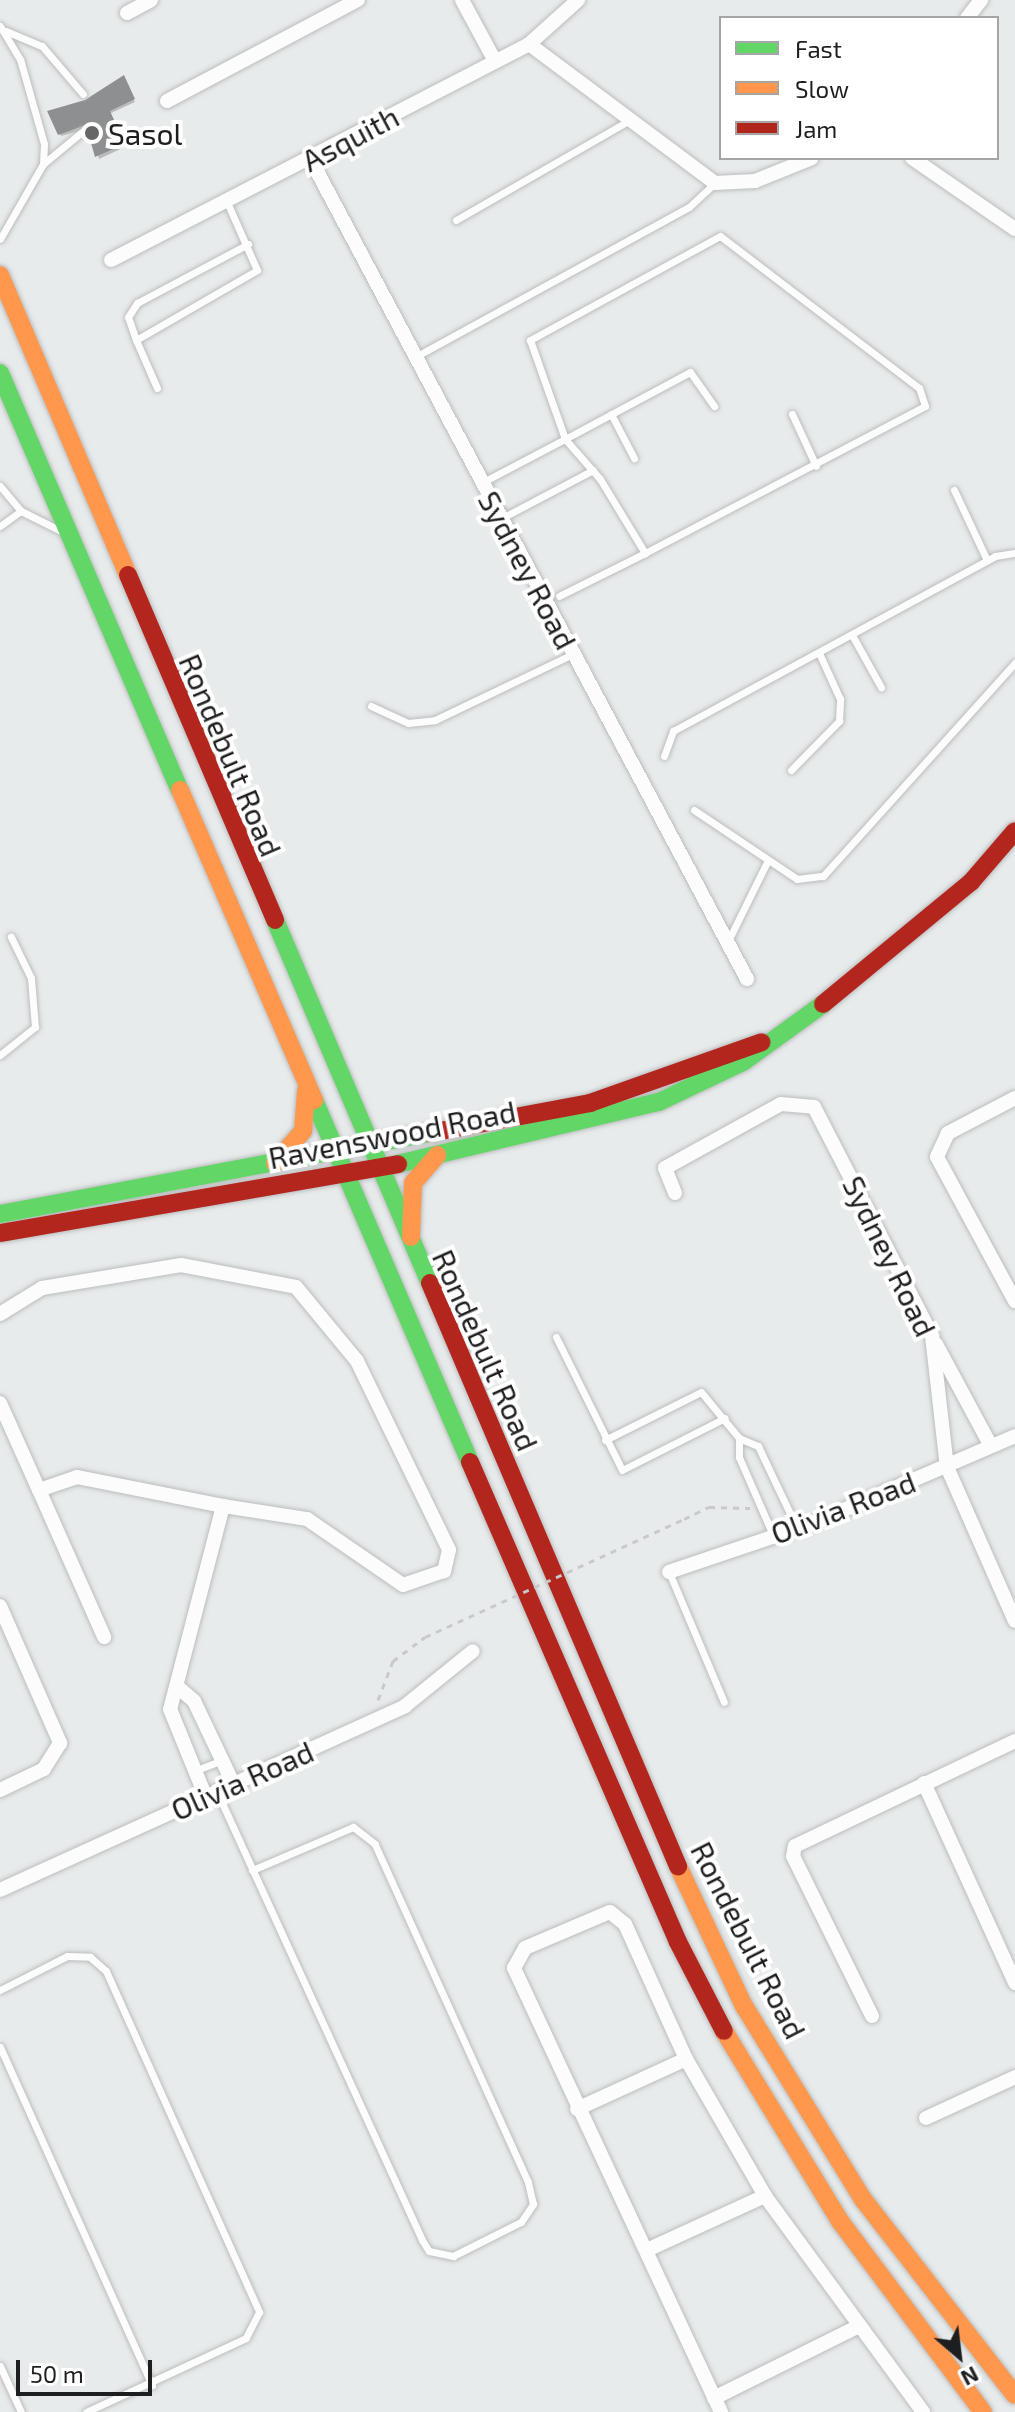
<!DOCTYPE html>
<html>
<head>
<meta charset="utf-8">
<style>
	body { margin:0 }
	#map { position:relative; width:1015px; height:2412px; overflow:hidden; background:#e8ebec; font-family:"Exo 2",sans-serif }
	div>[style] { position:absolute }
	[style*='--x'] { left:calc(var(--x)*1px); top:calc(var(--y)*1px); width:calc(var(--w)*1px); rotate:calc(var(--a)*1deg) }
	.shadow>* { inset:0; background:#0003 }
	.building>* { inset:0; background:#8d8f90 }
	.path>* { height:3px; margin-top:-1.5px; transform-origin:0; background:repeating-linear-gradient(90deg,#c9c9c9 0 6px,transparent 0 12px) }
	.roads { filter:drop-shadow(0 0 2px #bbbdbd) drop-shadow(0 0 2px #bbbdbd) }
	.lane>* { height:7px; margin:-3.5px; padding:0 3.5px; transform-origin:3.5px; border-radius:3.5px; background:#fcfcfc }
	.street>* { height:14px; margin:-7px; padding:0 7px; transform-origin:7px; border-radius:7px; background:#fcfcfc }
	.fast>* { height:18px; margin:-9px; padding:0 9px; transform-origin:9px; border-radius:9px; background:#63d668 }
	.slow>* { height:18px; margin:-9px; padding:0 9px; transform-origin:9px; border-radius:9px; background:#ff974d }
	.jam>* { height:18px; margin:-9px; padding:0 9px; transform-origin:9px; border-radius:9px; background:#b3261e }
	.path-bridge>* { height:3px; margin-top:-1.5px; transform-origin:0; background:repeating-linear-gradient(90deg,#c9c9c9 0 6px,transparent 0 12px) }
	.dots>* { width:22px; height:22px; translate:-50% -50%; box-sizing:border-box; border:4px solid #fff; border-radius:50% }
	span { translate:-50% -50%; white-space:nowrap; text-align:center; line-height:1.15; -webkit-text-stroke:8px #fff; paint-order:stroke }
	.poi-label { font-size:30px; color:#1d1e1f }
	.left { translate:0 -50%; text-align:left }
	.street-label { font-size:30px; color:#1d1e1f }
	.legend { position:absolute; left:719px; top:16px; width:280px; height:144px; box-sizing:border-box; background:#fff; border:2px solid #a5a5a5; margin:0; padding:10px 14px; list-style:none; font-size:24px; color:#1d1e1f }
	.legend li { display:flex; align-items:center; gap:16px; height:40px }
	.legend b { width:40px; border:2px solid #a5a5a5 }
	.north { position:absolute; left:919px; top:2316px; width:80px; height:80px; -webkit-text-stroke:6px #fff; paint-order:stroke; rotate:152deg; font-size:22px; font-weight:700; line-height:32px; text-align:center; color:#1d1e1f }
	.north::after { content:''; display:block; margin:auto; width:28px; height:36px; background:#1d1e1f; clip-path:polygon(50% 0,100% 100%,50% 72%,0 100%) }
	.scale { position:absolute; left:16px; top:2360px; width:136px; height:36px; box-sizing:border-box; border:4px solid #1d1e1f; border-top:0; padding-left:10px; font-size:24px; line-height:28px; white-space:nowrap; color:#1d1e1f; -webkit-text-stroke:6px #fff; paint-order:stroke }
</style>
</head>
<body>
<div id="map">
	<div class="shadow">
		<i style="clip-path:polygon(123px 78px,135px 102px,109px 114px,125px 147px,99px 159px,90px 128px,61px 136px,50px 112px,86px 102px)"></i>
	</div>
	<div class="building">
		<i style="clip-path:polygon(124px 75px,135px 99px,110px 111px,125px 144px,95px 157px,86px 125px,58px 135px,47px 111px,85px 100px)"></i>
	</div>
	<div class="path">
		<i style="--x:684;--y:1519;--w:28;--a:-26"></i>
		<i style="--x:709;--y:1507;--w:41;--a:1.4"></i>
		<i style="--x:378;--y:1700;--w:42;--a:-69"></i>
		<i style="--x:393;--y:1661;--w:40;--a:-37"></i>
	</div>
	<div class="roads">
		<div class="lane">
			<i style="--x:0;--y:26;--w:39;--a:59"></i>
			<i style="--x:20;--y:59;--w:88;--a:74.2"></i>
			<i style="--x:44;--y:144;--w:20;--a:93"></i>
			<i style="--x:43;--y:164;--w:86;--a:119.8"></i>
			<i style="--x:6;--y:31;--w:39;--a:23"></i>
			<i style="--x:42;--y:46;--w:63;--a:49.5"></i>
			<i style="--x:43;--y:164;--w:52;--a:-39.5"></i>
			<i style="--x:456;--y:220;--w:198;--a:-29.9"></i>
			<i style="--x:136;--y:340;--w:24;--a:-109"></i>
			<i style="--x:128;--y:317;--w:17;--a:-57"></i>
			<i style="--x:137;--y:303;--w:126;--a:-28"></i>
			<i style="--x:415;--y:357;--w:312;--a:-28.7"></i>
			<i style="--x:689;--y:207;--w:35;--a:-43"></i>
			<i style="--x:157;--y:388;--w:52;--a:-113.6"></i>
			<i style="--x:136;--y:340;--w:140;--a:-30"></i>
			<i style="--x:257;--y:270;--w:74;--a:-113.8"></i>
			<i style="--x:611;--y:414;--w:50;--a:62.4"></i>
			<i style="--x:792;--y:414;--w:57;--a:65.2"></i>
			<i style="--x:483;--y:482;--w:93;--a:-27.7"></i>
			<i style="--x:565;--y:439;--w:53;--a:48.8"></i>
			<i style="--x:600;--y:479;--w:87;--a:58.7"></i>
			<i style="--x:645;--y:553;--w:96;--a:153.4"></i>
			<i style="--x:0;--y:486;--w:33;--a:50"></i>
			<i style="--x:21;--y:511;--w:49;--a:26.6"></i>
			<i style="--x:954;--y:490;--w:77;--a:64.8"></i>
			<i style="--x:500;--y:519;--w:105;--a:-27.8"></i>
			<i style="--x:0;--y:526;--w:26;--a:-36"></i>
			<i style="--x:645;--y:553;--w:316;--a:-27.7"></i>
			<i style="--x:925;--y:406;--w:19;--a:-108"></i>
			<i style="--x:919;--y:388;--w:250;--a:-142.6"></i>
			<i style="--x:720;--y:236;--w:217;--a:151.3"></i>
			<i style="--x:530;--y:340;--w:105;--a:70.5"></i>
			<i style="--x:565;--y:439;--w:142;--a:-28.2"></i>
			<i style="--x:690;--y:372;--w:42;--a:54.8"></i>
			<i style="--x:852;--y:635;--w:60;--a:60.9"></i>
			<i style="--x:371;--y:706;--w:41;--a:24.7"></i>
			<i style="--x:408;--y:723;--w:27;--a:-6"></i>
			<i style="--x:435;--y:720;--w:153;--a:-25.6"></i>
			<i style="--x:664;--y:756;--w:27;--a:-70"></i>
			<i style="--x:673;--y:731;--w:366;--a:-28.5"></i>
			<i style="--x:995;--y:556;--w:20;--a:-9"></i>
			<i style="--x:791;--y:770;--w:69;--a:-45.6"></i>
			<i style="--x:839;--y:721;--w:22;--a:-87"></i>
			<i style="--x:840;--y:699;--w:51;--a:-114.5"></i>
			<i style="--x:694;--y:810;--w:124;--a:33.8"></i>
			<i style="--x:797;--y:879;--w:26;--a:-7"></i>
			<i style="--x:823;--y:876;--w:287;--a:-48"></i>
			<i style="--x:728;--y:941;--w:90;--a:-63.7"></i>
			<i style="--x:0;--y:1055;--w:45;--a:-38.7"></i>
			<i style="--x:35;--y:1027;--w:49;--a:-94.7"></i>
			<i style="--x:31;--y:978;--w:46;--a:-116"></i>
			<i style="--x:556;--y:1337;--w:148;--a:63.6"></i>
			<i style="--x:622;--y:1470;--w:115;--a:-26.8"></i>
			<i style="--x:605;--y:1440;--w:107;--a:-26.6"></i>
			<i style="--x:701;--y:1392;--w:60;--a:50.4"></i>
			<i style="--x:773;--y:1535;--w:85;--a:-113.6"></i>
			<i style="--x:739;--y:1457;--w:19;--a:-90"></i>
			<i style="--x:739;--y:1438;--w:21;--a:23"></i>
			<i style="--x:758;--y:1446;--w:91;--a:64.6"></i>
			<i style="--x:669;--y:1572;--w:141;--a:67.1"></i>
			<i style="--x:194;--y:1771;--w:30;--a:-21"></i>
			<i style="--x:217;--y:1792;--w:493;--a:65.4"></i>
			<i style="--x:422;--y:2240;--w:13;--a:58"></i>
			<i style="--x:429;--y:2251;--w:25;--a:12"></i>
			<i style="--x:453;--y:2256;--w:76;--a:-26.6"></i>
			<i style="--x:521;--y:2222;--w:22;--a:-56"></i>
			<i style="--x:533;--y:2204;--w:23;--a:-103"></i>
			<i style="--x:528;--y:2182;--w:371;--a:-114.4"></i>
			<i style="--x:375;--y:1844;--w:28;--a:-142"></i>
			<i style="--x:353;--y:1827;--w:110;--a:156.9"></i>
			<i style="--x:0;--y:1990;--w:75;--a:-26.9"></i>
			<i style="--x:67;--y:1956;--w:23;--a:2"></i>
			<i style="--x:90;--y:1957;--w:21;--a:41"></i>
			<i style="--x:106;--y:1971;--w:374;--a:65.8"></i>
			<i style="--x:259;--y:2312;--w:29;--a:117"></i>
			<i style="--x:246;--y:2338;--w:176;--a:155.2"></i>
			<i style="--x:0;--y:2047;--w:371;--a:65.8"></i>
			<i style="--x:0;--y:2366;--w:51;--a:65.5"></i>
		</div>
		<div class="street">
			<i style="--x:462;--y:0;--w:69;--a:61.6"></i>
			<i style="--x:127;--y:13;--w:27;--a:-28"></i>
			<i style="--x:967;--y:18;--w:23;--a:-52"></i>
			<i style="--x:529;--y:44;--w:232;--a:36.8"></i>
			<i style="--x:715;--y:183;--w:40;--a:-2.9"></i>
			<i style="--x:755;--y:181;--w:61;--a:-22"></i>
			<i style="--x:167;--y:101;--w:216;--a:-27.9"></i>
			<i style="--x:912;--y:158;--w:125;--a:34.6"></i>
			<i style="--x:311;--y:160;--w:928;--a:61.97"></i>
			<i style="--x:111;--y:260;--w:471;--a:-27.3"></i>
			<i style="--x:529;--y:44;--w:66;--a:-41.9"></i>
			<i style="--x:1015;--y:1098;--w:76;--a:152.4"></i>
			<i style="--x:948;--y:1133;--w:26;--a:115"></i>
			<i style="--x:937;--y:1157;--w:164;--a:61.6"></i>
			<i style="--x:675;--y:1193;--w:27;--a:-112"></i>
			<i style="--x:665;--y:1168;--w:132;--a:-28.9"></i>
			<i style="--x:781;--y:1104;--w:33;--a:5"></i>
			<i style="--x:814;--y:1107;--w:258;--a:62.7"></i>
			<i style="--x:932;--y:1336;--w:132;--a:83.5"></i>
			<i style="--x:947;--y:1467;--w:168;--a:66.2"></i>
			<i style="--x:0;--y:1314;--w:49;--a:-31.8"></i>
			<i style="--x:42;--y:1288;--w:141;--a:-9.4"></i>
			<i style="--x:181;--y:1265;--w:117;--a:10.8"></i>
			<i style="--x:296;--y:1287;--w:96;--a:50.5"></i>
			<i style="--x:357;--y:1361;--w:210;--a:64"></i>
			<i style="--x:449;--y:1550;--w:22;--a:103"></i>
			<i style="--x:444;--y:1571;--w:43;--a:161.1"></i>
			<i style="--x:403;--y:1585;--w:116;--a:-145.5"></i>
			<i style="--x:307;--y:1519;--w:85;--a:-171.2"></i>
			<i style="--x:223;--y:1506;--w:210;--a:104.6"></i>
			<i style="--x:170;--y:1709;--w:93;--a:67.9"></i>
			<i style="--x:936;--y:1344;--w:116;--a:61.7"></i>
			<i style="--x:0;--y:1403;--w:95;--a:65.9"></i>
			<i style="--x:39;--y:1490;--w:40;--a:-18.9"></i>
			<i style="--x:77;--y:1477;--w:149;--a:11.2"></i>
			<i style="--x:39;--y:1490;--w:161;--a:66.1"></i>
			<i style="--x:669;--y:1572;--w:150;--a:-18.7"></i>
			<i style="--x:811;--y:1524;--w:222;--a:-23.3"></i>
			<i style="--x:0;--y:1606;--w:150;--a:66.3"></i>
			<i style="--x:60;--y:1743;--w:31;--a:122"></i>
			<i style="--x:44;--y:1769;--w:49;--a:154.5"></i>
			<i style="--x:179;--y:1688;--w:20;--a:41"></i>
			<i style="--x:194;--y:1701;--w:91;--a:64.6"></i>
			<i style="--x:924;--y:1783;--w:220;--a:65.5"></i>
			<i style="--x:0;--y:1890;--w:445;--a:-24.4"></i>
			<i style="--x:405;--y:1706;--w:87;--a:-39"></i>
			<i style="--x:872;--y:2016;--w:178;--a:-116.3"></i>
			<i style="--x:793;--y:1856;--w:10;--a:-79"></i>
			<i style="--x:795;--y:1846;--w:244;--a:-25.5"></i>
			<i style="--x:577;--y:2109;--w:120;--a:-24.6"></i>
			<i style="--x:926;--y:2118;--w:98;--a:-24.7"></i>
			<i style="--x:647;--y:2250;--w:130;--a:-24.6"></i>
			<i style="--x:714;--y:2398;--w:160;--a:-26.4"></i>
			<i style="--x:721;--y:2412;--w:490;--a:-115"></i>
			<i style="--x:514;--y:1968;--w:23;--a:-61"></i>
			<i style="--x:525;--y:1948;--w:92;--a:-23"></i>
			<i style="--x:610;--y:1912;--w:19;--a:39"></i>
			<i style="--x:625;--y:1924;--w:148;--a:65.7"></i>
			<i style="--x:686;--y:2059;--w:158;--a:60"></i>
			<i style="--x:765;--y:2196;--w:268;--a:53.8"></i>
		</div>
		<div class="fast">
			<i style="--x:0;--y:373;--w:454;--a:66.7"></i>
			<i style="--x:275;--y:920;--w:395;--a:66.9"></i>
			<i style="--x:314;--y:1100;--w:394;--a:66.7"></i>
			<i style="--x:398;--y:1164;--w:268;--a:-13.4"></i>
			<i style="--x:659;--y:1102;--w:93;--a:-25.5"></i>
			<i style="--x:743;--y:1062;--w:99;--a:-35.9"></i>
			<i style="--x:0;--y:1214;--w:438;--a:-10.7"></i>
		</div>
		<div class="slow">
			<i style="--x:0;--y:275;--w:326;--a:66.9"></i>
			<i style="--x:180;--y:790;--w:338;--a:66.6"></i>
			<i style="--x:275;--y:1163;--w:43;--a:-48.8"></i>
			<i style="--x:303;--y:1131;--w:40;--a:-85.7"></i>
			<i style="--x:411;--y:1237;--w:54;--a:-87.9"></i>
			<i style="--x:413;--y:1183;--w:37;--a:-49"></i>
			<i style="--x:678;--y:1866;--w:155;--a:64.8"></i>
			<i style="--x:744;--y:2006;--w:225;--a:58.4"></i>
			<i style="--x:862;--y:2198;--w:249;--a:52.2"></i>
			<i style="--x:724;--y:2031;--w:223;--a:58.6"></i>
			<i style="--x:840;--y:2221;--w:239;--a:53.2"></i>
		</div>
		<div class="jam">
			<i style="--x:128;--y:575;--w:375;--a:66.9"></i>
			<i style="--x:823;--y:1004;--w:192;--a:-39.5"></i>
			<i style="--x:971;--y:882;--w:67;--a:-49.2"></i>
			<i style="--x:430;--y:1133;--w:163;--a:-10.6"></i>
			<i style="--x:590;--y:1103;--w:182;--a:-19.5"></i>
			<i style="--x:0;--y:1233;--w:404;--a:-9.8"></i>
			<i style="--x:430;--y:1283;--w:634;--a:66.96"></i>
			<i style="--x:470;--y:1462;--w:523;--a:66.57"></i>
			<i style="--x:678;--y:1942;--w:100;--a:62.7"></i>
		</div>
	</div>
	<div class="path-bridge">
		<i style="--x:425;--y:1637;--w:285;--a:-24.5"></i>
	</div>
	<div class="dots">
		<i style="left:92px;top:133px;background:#646667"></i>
	</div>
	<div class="poi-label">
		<span class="left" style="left:108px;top:133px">Sasol</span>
	</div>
	<div class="street-label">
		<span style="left:350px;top:138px;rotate:-28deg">Asquith</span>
		<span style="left:528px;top:570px;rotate:62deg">Sydney Road</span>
		<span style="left:231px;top:755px;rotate:67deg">Rondebult Road</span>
		<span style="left:392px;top:1134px;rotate:-11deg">Ravenswood Road</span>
		<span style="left:890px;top:1256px;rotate:64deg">Sydney Road</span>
		<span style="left:486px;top:1350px;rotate:66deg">Rondebult Road</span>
		<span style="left:843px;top:1507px;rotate:-21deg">Olivia Road</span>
		<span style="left:242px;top:1780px;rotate:-24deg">Olivia Road</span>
		<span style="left:749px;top:1940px;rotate:63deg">Rondebult Road</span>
	</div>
	<ul class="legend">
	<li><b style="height:10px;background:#63d668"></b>Fast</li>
	<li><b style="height:10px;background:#ff974d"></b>Slow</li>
	<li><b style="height:10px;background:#b3261e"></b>Jam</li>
	</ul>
	<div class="north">N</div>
	<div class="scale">50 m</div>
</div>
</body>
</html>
